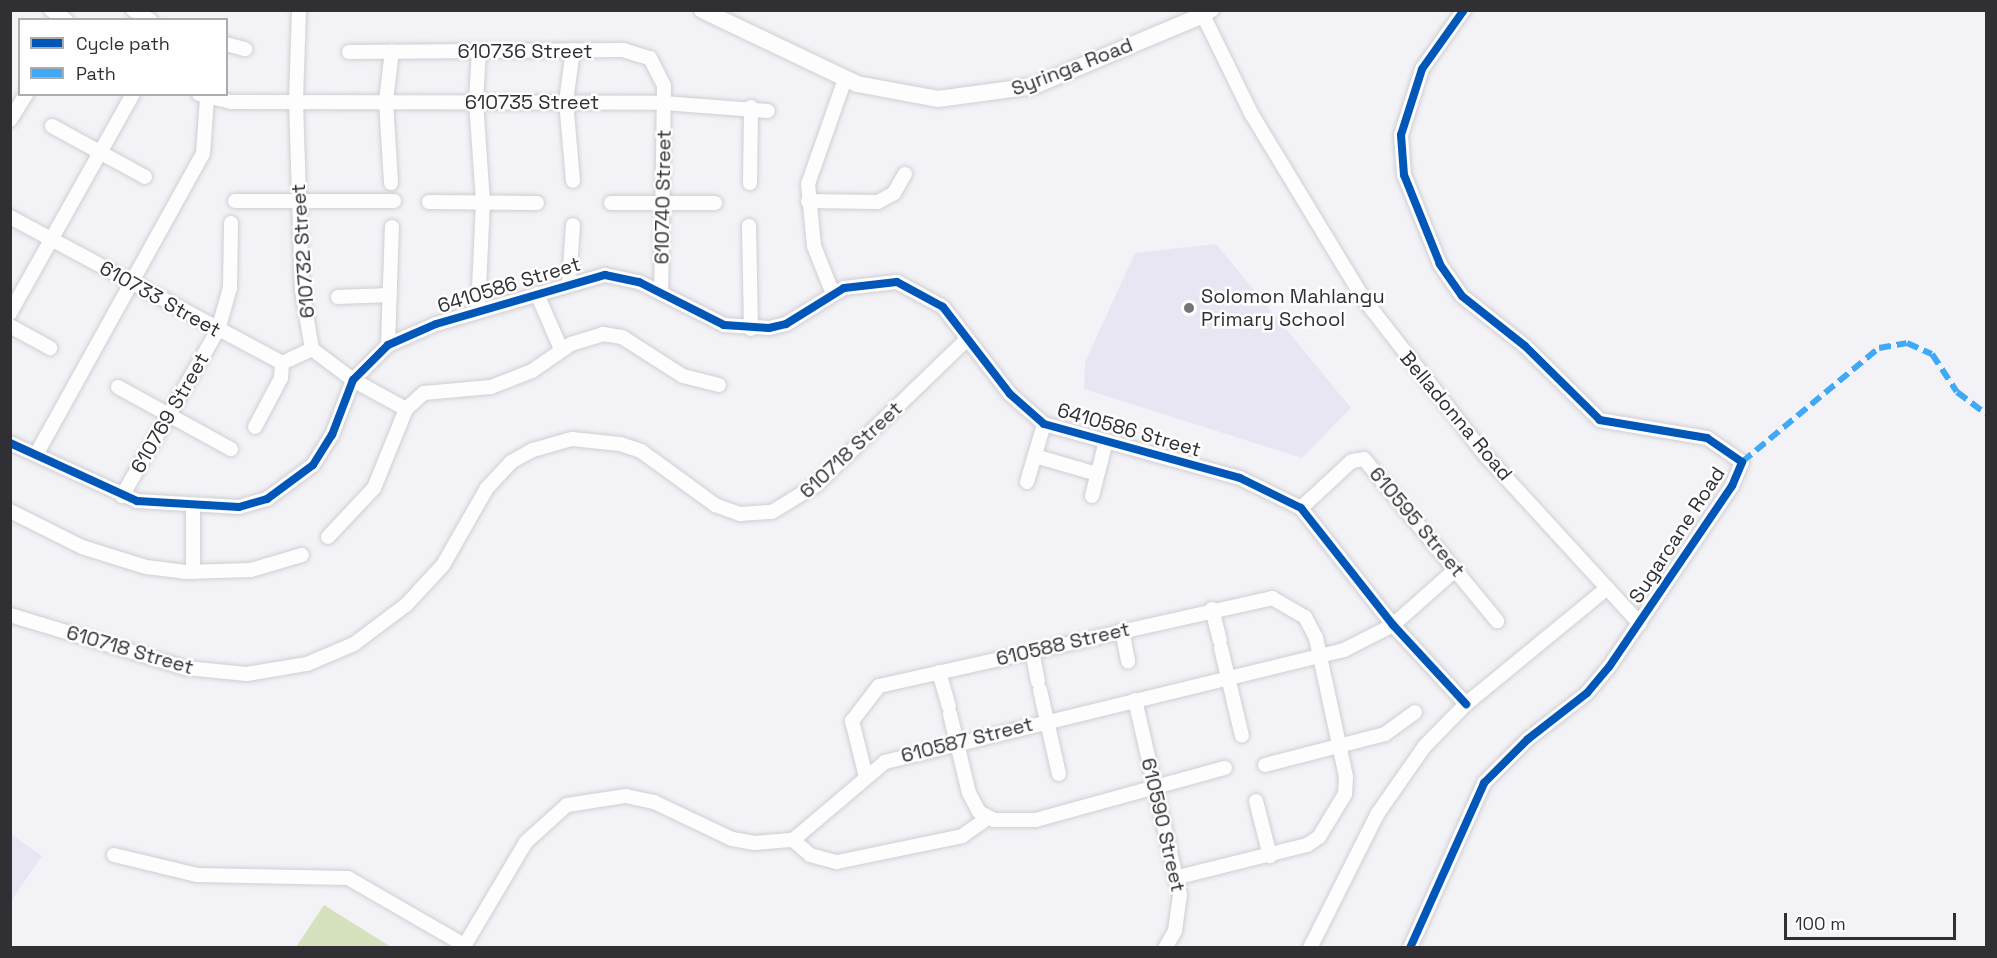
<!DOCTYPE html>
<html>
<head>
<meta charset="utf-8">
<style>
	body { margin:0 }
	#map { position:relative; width:1997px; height:958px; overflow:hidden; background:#f2f2f7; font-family:"Space Grotesk",sans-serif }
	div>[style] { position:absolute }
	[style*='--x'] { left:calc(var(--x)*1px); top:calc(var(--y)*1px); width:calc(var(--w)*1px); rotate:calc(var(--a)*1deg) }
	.built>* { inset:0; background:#e8e6f3 }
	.green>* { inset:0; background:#d6e2be }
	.roads { filter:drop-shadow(0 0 2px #cfcfd3) drop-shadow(0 0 2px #cfcfd3) }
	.minor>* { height:14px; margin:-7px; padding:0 7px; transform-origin:7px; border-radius:7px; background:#fdfdfe }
	.tertiary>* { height:16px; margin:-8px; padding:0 8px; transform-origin:8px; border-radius:8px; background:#fdfdfe }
	.quiet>* { height:6px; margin-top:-3px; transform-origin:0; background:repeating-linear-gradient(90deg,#3fa9f5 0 12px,transparent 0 18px) }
	.cycleway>* { height:8px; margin:-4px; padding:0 4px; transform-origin:4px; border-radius:4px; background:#0057b8 }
	.dots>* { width:16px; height:16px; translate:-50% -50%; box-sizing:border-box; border:3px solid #fefefe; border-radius:50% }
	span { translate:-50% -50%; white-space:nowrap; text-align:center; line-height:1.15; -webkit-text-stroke:5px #fefefe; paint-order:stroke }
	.street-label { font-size:20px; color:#302f34 }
	.poi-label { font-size:20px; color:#302f34 }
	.left { translate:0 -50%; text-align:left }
	.frame { position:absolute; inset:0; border:12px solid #302f34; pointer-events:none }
	.legend { position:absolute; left:18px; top:18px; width:210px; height:78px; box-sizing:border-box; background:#fefefe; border:2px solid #acabad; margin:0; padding:8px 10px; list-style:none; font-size:18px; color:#302f34 }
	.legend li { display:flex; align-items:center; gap:12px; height:30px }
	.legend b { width:30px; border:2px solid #acabad }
	.scale { position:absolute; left:1784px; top:913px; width:172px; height:27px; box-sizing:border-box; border:3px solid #302f34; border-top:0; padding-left:8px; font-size:18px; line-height:21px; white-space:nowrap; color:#302f34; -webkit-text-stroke:4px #fefefe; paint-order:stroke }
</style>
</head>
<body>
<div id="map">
	<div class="built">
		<i style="clip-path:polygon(1216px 244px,1351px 408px,1302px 458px,1084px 389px,1085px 362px,1135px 253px)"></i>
		<i style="clip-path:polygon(11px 834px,42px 856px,11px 901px)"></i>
	</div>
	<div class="green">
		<i style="clip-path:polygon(324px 905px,391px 947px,296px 947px)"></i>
	</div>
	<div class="roads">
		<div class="minor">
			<i style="--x:51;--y:10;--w:18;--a:34"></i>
			<i style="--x:133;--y:10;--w:20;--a:30"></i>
			<i style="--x:299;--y:10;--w:92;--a:91.9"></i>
			<i style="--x:296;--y:102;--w:188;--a:88.2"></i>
			<i style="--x:302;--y:290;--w:60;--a:80.4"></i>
			<i style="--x:312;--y:349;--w:51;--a:37.1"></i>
			<i style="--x:353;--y:380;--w:60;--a:28.7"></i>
			<i style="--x:1212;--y:10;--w:10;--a:151"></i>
			<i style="--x:1203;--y:15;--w:109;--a:63.9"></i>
			<i style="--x:1251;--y:113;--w:216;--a:58.8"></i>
			<i style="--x:1363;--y:298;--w:202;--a:52.1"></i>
			<i style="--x:1487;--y:457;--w:226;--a:47.5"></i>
			<i style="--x:226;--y:44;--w:20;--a:15"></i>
			<i style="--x:573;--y:50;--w:51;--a:97.8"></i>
			<i style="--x:566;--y:101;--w:80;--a:85"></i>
			<i style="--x:349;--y:52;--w:274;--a:-0.4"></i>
			<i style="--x:623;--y:50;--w:28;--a:17"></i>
			<i style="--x:650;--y:58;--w:31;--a:63"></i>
			<i style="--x:664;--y:86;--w:206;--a:90.8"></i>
			<i style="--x:199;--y:94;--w:34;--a:14"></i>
			<i style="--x:232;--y:102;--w:432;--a:0.1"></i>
			<i style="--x:664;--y:103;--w:104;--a:4.4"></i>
			<i style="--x:10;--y:120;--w:31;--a:-58"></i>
			<i style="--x:52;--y:126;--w:106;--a:28.7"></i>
			<i style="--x:391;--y:183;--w:82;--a:-93.5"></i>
			<i style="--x:386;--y:101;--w:50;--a:-83.2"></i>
			<i style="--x:750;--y:183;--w:76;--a:-89.2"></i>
			<i style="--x:235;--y:201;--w:159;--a:0"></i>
			<i style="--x:808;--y:201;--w:70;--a:0.8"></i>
			<i style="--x:878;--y:202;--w:18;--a:-29"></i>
			<i style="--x:894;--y:193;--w:22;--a:-60"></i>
			<i style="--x:429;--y:202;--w:108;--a:0.5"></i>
			<i style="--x:611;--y:203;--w:104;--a:0"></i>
			<i style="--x:10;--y:217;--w:309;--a:28.2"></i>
			<i style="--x:282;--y:363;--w:33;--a:-25"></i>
			<i style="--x:749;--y:226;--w:103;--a:88.9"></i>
			<i style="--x:569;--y:283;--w:58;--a:-86.1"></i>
			<i style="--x:537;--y:294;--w:60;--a:66.4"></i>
			<i style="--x:833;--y:294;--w:52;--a:-111.6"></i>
			<i style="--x:814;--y:246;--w:62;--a:-95.5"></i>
			<i style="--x:808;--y:184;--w:111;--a:-70.6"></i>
			<i style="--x:338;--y:297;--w:52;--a:-2.2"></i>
			<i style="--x:478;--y:311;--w:109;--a:-87.4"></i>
			<i style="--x:483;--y:202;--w:101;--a:-94"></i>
			<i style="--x:476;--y:101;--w:50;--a:-86.6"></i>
			<i style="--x:10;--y:313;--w:251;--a:-60.7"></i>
			<i style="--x:10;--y:326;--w:46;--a:28.8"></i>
			<i style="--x:388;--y:345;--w:118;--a:-88.1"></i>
			<i style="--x:118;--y:387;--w:129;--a:28.8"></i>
			<i style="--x:255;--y:427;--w:55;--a:-62"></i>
			<i style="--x:281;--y:378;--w:15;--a:-86"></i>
			<i style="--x:10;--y:443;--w:140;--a:24.5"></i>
			<i style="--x:137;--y:501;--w:102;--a:3.4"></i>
			<i style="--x:239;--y:507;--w:29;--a:-16"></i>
			<i style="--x:267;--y:499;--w:57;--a:-36.5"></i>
			<i style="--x:313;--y:465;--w:36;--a:-58"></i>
			<i style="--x:332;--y:435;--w:59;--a:-69.1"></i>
			<i style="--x:353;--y:380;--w:49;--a:-45"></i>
			<i style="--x:388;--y:345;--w:52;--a:-23.6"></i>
			<i style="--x:436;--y:324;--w:176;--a:-16.2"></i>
			<i style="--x:605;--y:275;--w:35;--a:12"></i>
			<i style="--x:639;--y:282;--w:95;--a:26.8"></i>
			<i style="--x:724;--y:325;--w:45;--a:3.8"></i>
			<i style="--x:769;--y:328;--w:17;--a:-13"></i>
			<i style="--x:786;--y:324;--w:68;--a:-31.8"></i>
			<i style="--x:844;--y:288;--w:53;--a:-6.5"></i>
			<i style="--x:897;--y:282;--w:52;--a:28.5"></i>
			<i style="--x:943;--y:307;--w:110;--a:52.4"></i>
			<i style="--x:1010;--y:394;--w:45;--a:41.4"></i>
			<i style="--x:1044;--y:424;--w:203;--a:15.4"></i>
			<i style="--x:1240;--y:478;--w:68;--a:26.2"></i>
			<i style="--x:1301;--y:508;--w:149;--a:51.8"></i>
			<i style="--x:1393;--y:625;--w:108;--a:47.3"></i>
			<i style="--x:37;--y:453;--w:342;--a:-61"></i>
			<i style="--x:203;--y:154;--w:56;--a:-85.9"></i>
			<i style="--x:1035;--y:456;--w:65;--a:16.2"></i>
			<i style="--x:1027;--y:482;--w:60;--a:-73.7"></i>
			<i style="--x:122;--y:496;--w:192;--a:-60"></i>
			<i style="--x:218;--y:330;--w:44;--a:-74.1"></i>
			<i style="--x:230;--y:288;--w:65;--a:-89.1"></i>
			<i style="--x:1092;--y:496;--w:57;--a:-75.7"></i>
			<i style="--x:193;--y:508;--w:64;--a:90"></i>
			<i style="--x:1301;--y:508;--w:69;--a:-42.7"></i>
			<i style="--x:1352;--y:461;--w:12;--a:-9"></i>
			<i style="--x:1364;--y:459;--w:210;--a:50.6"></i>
			<i style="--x:10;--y:511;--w:80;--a:26.6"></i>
			<i style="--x:82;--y:547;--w:67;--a:17.4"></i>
			<i style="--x:146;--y:567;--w:38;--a:7"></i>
			<i style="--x:184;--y:572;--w:67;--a:-1.7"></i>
			<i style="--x:251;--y:570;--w:53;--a:-16.4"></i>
			<i style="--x:328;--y:537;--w:67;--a:-46.8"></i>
			<i style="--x:374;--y:488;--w:85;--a:-67.9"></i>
			<i style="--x:406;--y:409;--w:24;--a:-42"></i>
			<i style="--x:424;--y:393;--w:67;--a:-5.1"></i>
			<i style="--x:491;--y:387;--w:44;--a:-21.3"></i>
			<i style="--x:532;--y:371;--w:47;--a:-34.7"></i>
			<i style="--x:571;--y:344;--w:34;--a:-17"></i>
			<i style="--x:603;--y:334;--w:19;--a:9"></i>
			<i style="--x:622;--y:337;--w:72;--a:32.6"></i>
			<i style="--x:683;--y:376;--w:37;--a:14"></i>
			<i style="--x:1212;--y:609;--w:32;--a:76"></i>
			<i style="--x:10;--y:615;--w:184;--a:16.8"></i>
			<i style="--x:186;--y:668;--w:61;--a:5.6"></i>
			<i style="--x:247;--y:674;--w:61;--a:-9.5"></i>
			<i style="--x:307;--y:664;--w:51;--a:-23.1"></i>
			<i style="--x:354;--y:644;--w:65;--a:-36.9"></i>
			<i style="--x:406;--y:605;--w:54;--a:-47.2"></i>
			<i style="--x:443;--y:565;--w:89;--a:-60.3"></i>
			<i style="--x:487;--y:488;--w:35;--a:-47"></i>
			<i style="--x:511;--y:462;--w:25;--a:-29"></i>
			<i style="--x:533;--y:450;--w:41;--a:-15.8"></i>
			<i style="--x:572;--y:439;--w:48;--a:5.9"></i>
			<i style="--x:620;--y:444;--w:22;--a:18"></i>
			<i style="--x:641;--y:451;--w:92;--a:36.1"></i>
			<i style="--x:715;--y:505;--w:27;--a:20"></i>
			<i style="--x:740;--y:514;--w:32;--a:-4"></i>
			<i style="--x:772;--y:512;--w:52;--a:-31.5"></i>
			<i style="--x:816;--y:485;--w:210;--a:-44"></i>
			<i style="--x:1122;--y:630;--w:32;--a:79"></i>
			<i style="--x:1221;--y:648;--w:90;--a:76.6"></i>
			<i style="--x:1032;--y:651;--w:31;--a:79"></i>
			<i style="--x:939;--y:672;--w:36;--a:74"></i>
			<i style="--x:1040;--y:690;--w:86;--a:77.3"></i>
			<i style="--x:1135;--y:700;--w:200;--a:77"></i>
			<i style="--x:1180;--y:895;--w:36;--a:98"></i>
			<i style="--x:1175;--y:931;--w:20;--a:120"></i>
			<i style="--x:950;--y:714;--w:81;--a:76.5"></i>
			<i style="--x:969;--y:793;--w:21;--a:62"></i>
			<i style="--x:979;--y:812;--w:17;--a:28"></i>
			<i style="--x:994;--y:820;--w:42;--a:0"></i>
			<i style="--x:1036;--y:820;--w:196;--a:-15.4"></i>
			<i style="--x:1265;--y:765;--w:124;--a:-14.5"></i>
			<i style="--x:1385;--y:734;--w:37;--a:-36"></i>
			<i style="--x:866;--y:777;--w:58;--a:-104"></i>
			<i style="--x:852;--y:721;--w:44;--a:-52.4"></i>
			<i style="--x:879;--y:686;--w:403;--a:-12.6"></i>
			<i style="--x:1272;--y:598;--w:38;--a:30"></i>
			<i style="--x:1305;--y:617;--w:24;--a:62"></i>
			<i style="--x:1316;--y:638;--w:142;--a:77.8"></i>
			<i style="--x:1346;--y:777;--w:17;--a:93"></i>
			<i style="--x:1345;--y:794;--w:50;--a:121.2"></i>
			<i style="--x:1319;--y:837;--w:14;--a:146"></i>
			<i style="--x:1307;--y:845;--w:136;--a:166"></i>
			<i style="--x:1256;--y:801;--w:57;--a:75.7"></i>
			<i style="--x:793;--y:840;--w:23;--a:41"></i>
			<i style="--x:810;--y:855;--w:28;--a:15"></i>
			<i style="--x:837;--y:862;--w:128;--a:-11.7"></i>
			<i style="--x:962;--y:836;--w:29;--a:-35"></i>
			<i style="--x:114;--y:855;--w:85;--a:13.5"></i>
			<i style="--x:197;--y:875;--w:151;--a:1.1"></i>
			<i style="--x:348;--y:878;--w:134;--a:30"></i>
			<i style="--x:463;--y:948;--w:123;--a:-59.3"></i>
			<i style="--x:526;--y:842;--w:55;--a:-42.1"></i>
			<i style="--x:567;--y:805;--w:60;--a:-8.7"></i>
			<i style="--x:626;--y:796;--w:29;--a:12"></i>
			<i style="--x:654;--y:802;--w:86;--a:25.4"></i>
			<i style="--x:732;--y:839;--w:23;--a:10"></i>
			<i style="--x:755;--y:843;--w:38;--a:-5"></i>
			<i style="--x:793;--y:840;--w:121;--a:-40.3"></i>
			<i style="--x:885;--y:762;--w:472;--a:-13.7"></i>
			<i style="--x:1344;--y:650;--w:55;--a:-27"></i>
			<i style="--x:1393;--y:625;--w:84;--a:-41.6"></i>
			<i style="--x:1310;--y:948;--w:151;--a:-63.3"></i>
			<i style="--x:1378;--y:813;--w:80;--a:-55.1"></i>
			<i style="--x:1424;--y:747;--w:60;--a:-45.7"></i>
			<i style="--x:1466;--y:704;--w:181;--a:-39.4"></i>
			<i style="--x:1410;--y:948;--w:181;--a:-65.8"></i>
			<i style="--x:1484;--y:783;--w:62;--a:-45"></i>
			<i style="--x:1528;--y:739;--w:75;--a:-37.9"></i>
			<i style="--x:1587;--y:693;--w:34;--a:-50"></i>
			<i style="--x:1609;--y:667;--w:219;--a:-55.8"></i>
			<i style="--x:1732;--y:486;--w:26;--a:-67"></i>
			<i style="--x:1742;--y:462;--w:42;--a:-145.6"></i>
			<i style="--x:1707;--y:438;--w:109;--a:-170.5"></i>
			<i style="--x:1600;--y:420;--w:105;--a:-135.4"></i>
			<i style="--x:1525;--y:346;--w:80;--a:-141.6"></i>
			<i style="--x:1462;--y:296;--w:39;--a:-125"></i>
			<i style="--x:1440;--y:264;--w:96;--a:-112"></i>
			<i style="--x:1404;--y:175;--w:40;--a:-94.3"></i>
			<i style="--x:1401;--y:135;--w:69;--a:-72.3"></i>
			<i style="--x:1422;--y:69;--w:72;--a:-54.6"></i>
		</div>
		<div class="tertiary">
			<i style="--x:702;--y:10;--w:172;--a:25.5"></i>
			<i style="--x:857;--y:84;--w:82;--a:10.5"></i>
			<i style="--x:938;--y:99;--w:97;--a:-7.7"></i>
			<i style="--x:1034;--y:86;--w:183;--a:-22.8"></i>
			<i style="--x:1203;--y:15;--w:5;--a:-112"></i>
		</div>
	</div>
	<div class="quiet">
		<i style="--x:1742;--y:462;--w:178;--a:-39.8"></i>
		<i style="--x:1879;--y:348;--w:28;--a:-10"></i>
		<i style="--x:1907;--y:343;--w:27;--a:24"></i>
		<i style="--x:1932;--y:354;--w:45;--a:56.7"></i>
		<i style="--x:1957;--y:392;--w:36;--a:37"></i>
	</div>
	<div class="cycleway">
		<i style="--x:10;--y:443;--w:140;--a:24.5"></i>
		<i style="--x:137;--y:501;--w:102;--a:3.4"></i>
		<i style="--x:239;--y:507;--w:29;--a:-16"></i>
		<i style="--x:267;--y:499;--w:57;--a:-36.5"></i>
		<i style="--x:313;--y:465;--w:36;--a:-58"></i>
		<i style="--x:332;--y:435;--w:59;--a:-69.1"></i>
		<i style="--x:353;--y:380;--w:49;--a:-45"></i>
		<i style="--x:388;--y:345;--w:52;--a:-23.6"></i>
		<i style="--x:436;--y:324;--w:176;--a:-16.2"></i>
		<i style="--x:605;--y:275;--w:35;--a:12"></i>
		<i style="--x:639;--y:282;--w:95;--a:26.8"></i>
		<i style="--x:724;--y:325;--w:45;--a:3.8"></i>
		<i style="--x:769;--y:328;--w:17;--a:-13"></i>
		<i style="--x:786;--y:324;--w:68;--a:-31.8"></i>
		<i style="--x:844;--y:288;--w:53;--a:-6.5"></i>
		<i style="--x:897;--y:282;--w:52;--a:28.5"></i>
		<i style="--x:943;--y:307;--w:110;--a:52.4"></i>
		<i style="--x:1010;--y:394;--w:45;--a:41.4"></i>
		<i style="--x:1044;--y:424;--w:203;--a:15.4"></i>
		<i style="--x:1240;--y:478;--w:68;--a:26.2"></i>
		<i style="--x:1301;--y:508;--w:149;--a:51.8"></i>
		<i style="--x:1393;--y:625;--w:108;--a:47.3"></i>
		<i style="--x:1410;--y:948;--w:181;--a:-65.8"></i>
		<i style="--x:1484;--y:783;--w:62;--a:-45"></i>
		<i style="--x:1528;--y:739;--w:75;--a:-37.9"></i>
		<i style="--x:1587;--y:693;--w:34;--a:-50"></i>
		<i style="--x:1609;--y:667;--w:219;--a:-55.8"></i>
		<i style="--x:1732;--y:486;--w:26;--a:-67"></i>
		<i style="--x:1742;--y:462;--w:42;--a:-145.6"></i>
		<i style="--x:1707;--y:438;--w:109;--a:-170.5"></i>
		<i style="--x:1600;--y:420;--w:105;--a:-135.4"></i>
		<i style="--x:1525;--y:346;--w:80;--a:-141.6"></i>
		<i style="--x:1462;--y:296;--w:39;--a:-125"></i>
		<i style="--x:1440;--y:264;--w:96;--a:-112"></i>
		<i style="--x:1404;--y:175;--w:40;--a:-94.3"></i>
		<i style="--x:1401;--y:135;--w:69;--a:-72.3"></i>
		<i style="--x:1422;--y:69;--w:72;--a:-54.6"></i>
	</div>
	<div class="dots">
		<i style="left:1189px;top:308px;background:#747378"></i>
	</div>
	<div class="street-label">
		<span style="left:525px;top:51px">610736 Street</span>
		<span style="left:1072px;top:67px;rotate:-21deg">Syringa Road</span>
		<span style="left:532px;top:102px">610735 Street</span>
		<span style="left:663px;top:197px;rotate:-89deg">610740 Street</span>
		<span style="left:303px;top:251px;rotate:-94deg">610732 Street</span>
		<span style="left:509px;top:285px;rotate:-17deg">6410586 Street</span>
		<span style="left:160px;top:299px;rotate:29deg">610733 Street</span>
		<span style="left:170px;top:413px;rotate:-60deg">610769 Street</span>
		<span style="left:1456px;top:416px;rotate:50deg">Belladonna Road</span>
		<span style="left:1129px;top:430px;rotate:16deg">6410586 Street</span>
		<span style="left:851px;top:450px;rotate:-43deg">610718 Street</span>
		<span style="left:1417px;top:522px;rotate:50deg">610595 Street</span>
		<span style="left:1677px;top:535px;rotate:-57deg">Sugarcane Road</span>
		<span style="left:1063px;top:644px;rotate:-13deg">610588 Street</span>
		<span style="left:130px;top:650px;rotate:16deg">610718 Street</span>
		<span style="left:967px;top:740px;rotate:-14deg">610587 Street</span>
		<span style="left:1163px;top:825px;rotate:77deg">610590 Street</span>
	</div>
	<div class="poi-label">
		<span class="left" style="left:1201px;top:308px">Solomon Mahlangu<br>Primary School</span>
	</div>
	<div class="frame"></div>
	<ul class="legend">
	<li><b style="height:8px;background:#0057b8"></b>Cycle path</li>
	<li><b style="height:8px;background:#3fa9f5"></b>Path</li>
	</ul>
	<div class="scale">100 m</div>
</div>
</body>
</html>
